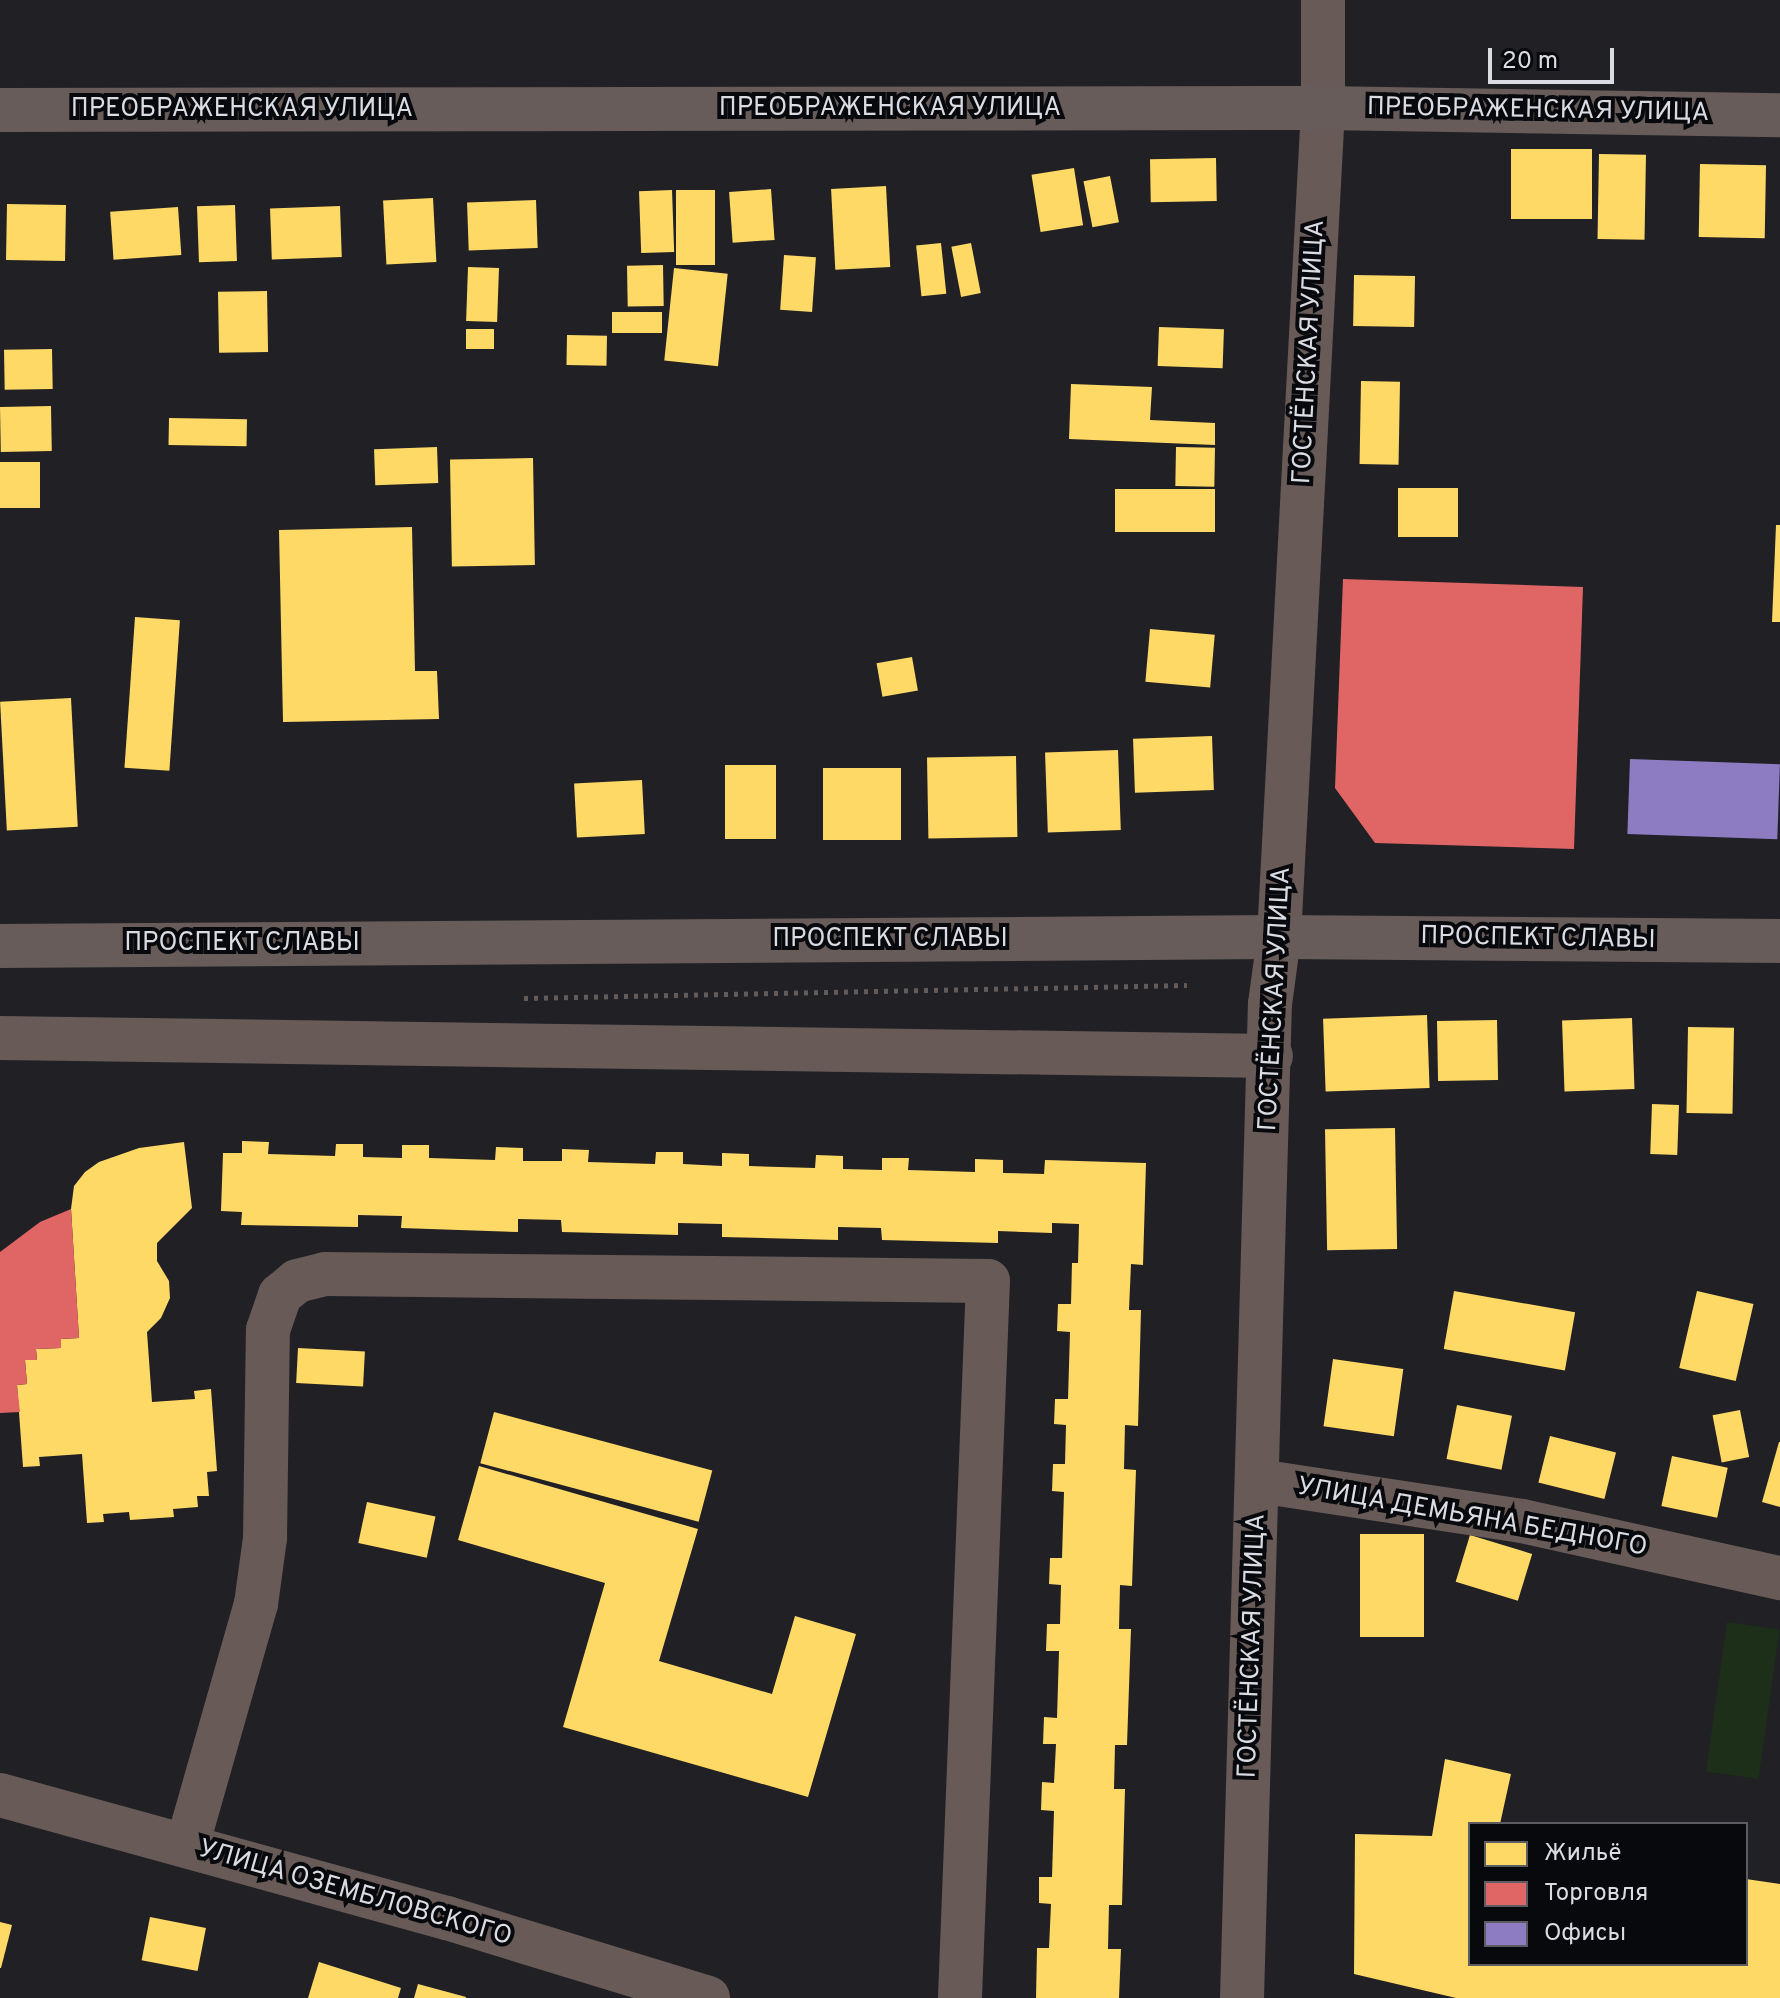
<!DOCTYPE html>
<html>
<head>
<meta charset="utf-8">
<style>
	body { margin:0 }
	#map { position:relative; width:1780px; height:1998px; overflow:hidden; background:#202025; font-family:Overpass,sans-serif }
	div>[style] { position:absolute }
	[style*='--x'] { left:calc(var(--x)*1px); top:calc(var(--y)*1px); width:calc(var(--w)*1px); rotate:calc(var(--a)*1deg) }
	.green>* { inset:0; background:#1d2f18; transform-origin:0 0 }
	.homes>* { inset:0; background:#ffd966; transform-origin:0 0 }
	.shops>* { inset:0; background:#e06666 }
	.offices>* { inset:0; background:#8e7cc3; transform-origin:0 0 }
	.path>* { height:5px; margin-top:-2.5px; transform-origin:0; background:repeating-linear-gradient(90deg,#625b5a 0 4px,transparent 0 10px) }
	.minor>* { height:44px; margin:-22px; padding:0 22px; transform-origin:22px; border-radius:22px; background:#675a57 }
	.major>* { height:44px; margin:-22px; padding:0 22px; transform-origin:22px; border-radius:22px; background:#675c59 }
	span { translate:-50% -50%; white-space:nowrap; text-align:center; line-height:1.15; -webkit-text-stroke:8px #08090d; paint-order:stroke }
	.street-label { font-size:26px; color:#dbdce3 }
	.legend { position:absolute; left:1468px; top:1822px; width:280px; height:144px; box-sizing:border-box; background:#08090d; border:2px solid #5c5d63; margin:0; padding:10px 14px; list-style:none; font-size:24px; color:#dbdce3 }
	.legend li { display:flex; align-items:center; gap:16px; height:40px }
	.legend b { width:40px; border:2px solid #5c5d63 }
	.scale { position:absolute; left:1488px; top:48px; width:126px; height:36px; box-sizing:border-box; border:4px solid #dbdce3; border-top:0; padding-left:10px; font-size:24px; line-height:28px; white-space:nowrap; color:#dbdce3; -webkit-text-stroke:6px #08090d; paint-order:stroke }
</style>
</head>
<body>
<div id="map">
	<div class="green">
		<i style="left:1727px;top:1622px;width:53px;height:151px;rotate:8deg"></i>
	</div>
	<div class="homes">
		<i style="left:1511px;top:149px;width:81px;height:70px"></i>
		<i style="left:1599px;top:154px;width:47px;height:85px;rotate:1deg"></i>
		<i style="left:1216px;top:158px;width:43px;height:66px;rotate:89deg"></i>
		<i style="left:1700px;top:164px;width:66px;height:73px;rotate:1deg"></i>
		<i style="left:1074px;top:168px;width:58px;height:43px;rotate:81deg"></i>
		<i style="left:1110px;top:176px;width:47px;height:27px;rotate:79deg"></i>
		<i style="left:886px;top:186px;width:81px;height:55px;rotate:87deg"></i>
		<i style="left:771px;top:189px;width:51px;height:42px;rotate:86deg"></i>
		<i style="left:672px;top:190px;width:62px;height:33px;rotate:88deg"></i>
		<i style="left:715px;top:190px;width:75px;height:39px;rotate:90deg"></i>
		<i style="left:433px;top:198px;width:64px;height:50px;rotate:87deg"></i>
		<i style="left:536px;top:200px;width:48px;height:69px;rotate:88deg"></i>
		<i style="left:7px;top:204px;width:59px;height:56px;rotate:1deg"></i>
		<i style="left:235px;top:205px;width:56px;height:38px;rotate:88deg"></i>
		<i style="left:340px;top:206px;width:51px;height:70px;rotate:88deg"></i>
		<i style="left:178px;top:207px;width:48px;height:68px;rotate:86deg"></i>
		<i style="left:941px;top:243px;width:51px;height:25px;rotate:84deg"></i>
		<i style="left:971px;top:243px;width:51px;height:20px;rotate:79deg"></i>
		<i style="left:784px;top:255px;width:32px;height:55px;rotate:4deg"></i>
		<i style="left:663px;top:265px;width:41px;height:36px;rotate:89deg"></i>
		<i style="left:468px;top:267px;width:31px;height:54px;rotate:2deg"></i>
		<i style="left:674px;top:268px;width:54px;height:93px;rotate:6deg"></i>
		<i style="left:1354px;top:275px;width:61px;height:51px;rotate:1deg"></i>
		<i style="left:267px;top:291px;width:61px;height:49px;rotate:89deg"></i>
		<i style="left:612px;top:312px;width:50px;height:21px"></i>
		<i style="left:1159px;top:327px;width:65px;height:39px;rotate:2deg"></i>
		<i style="left:494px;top:329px;width:20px;height:28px;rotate:90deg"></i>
		<i style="left:567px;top:335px;width:40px;height:30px;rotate:1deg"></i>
		<i style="left:52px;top:349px;width:40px;height:48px;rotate:89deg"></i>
		<i style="left:1361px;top:381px;width:39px;height:83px;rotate:1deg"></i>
		<i style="clip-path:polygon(1071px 384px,1152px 387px,1150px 420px,1215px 423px,1215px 445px,1069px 439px)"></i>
		<i style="left:51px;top:406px;width:45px;height:51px;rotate:89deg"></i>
		<i style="left:169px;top:418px;width:78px;height:27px;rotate:1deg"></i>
		<i style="left:437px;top:447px;width:36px;height:63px;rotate:88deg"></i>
		<i style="left:1176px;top:447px;width:39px;height:39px;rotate:1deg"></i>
		<i style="left:533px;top:458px;width:107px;height:83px;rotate:89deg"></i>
		<i style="left:0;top:462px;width:40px;height:46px"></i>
		<i style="left:1398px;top:488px;width:60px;height:49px"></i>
		<i style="left:1115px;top:489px;width:100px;height:43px"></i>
		<i style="clip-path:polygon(1776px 525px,1780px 525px,1780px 622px,1772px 622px)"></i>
		<i style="clip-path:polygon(412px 527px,415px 671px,437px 671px,439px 719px,283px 722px,279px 530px)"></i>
		<i style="left:135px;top:617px;width:45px;height:151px;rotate:4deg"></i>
		<i style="left:1150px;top:629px;width:65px;height:53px;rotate:5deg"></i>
		<i style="left:912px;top:657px;width:34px;height:36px;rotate:80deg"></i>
		<i style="left:71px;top:698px;width:129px;height:71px;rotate:87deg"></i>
		<i style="left:1212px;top:736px;width:54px;height:79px;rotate:88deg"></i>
		<i style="left:1118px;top:750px;width:80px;height:73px;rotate:88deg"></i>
		<i style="left:1016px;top:756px;width:81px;height:89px;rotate:89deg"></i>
		<i style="left:725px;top:765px;width:51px;height:74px"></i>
		<i style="left:823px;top:768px;width:78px;height:72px"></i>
		<i style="left:642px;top:780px;width:54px;height:68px;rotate:87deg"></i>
		<i style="left:1427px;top:1015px;width:73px;height:104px;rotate:88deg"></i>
		<i style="left:1632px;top:1018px;width:71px;height:70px;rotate:88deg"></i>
		<i style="left:1497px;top:1020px;width:60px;height:60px;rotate:89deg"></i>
		<i style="left:1688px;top:1027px;width:46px;height:86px;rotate:1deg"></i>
		<i style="left:1652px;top:1104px;width:27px;height:50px;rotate:2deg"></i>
		<i style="left:1395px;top:1128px;width:121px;height:70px;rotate:89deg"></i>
		<i style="clip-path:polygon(242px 1141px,269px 1142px,268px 1154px,335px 1156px,336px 1144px,363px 1144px,363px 1157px,402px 1158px,402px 1145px,429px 1145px,429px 1158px,495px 1160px,496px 1147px,523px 1148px,523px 1161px,562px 1161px,562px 1149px,589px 1150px,588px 1162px,655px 1164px,656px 1152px,683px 1152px,683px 1164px,722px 1166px,722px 1153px,749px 1154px,749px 1166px,815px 1168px,816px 1155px,843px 1156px,843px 1169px,882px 1170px,882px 1158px,909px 1158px,908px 1170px,975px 1172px,975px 1159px,1003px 1160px,1003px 1173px,1044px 1174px,1045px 1160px,1146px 1163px,1143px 1265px,1131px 1264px,1129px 1310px,1141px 1310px,1138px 1426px,1125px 1425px,1124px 1469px,1136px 1470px,1132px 1586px,1120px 1585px,1119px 1629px,1131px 1629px,1127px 1745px,1115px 1745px,1114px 1789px,1125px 1789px,1122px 1905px,1109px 1905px,1108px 1949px,1121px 1949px,1119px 1998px,1036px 1998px,1037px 1948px,1049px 1948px,1051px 1904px,1039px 1903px,1039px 1877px,1052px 1877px,1054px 1811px,1041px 1810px,1042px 1782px,1054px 1783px,1056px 1744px,1043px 1744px,1044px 1717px,1057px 1718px,1059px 1651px,1046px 1651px,1047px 1624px,1060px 1624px,1061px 1585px,1049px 1584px,1050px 1558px,1062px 1558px,1064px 1492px,1052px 1491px,1053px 1464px,1065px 1464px,1066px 1425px,1054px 1424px,1055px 1399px,1068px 1399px,1070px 1332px,1057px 1331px,1058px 1304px,1071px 1304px,1072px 1263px,1078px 1263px,1079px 1224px,1052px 1223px,1052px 1233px,998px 1231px,998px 1243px,882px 1240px,881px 1228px,838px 1227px,838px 1240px,722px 1237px,722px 1224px,678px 1223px,678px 1235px,562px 1232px,561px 1220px,518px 1219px,518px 1232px,401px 1228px,402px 1216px,358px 1215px,358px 1227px,241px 1225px,242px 1212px,221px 1211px,223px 1153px,242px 1153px)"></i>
		<i style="clip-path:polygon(184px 1142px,192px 1208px,157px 1243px,157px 1261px,169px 1281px,170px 1298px,161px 1318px,147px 1332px,152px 1402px,195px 1399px,194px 1391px,211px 1389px,217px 1471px,207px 1472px,209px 1496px,197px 1496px,198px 1507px,173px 1509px,174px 1517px,130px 1520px,129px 1512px,103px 1514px,104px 1522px,87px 1523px,82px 1454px,39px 1457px,40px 1466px,23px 1467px,17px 1385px,27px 1384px,25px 1360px,37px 1360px,36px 1349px,61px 1348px,61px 1339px,79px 1338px,71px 1209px,74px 1186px,85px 1172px,99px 1162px,139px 1148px)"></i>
		<i style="left:1454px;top:1291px;width:123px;height:59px;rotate:10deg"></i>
		<i style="left:1697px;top:1291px;width:58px;height:79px;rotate:13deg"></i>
		<i style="left:298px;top:1348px;width:67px;height:35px;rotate:3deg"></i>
		<i style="left:1333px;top:1359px;width:71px;height:68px;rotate:8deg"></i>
		<i style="left:1457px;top:1405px;width:56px;height:55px;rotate:11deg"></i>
		<i style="left:1740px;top:1410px;width:48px;height:28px;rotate:79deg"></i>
		<i style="left:494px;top:1412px;width:226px;height:53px;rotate:15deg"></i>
		<i style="left:1550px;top:1436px;width:68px;height:48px;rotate:14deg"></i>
		<i style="clip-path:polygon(1779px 1442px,1780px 1442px,1780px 1507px,1762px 1502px)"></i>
		<i style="left:1672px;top:1456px;width:57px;height:51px;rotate:12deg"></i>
		<i style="clip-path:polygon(479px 1466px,698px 1529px,659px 1661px,772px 1694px,795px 1616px,856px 1634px,808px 1797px,563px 1727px,605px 1583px,458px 1540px)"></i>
		<i style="left:367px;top:1502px;width:70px;height:42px;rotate:12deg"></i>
		<i style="left:1360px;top:1534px;width:64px;height:103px"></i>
		<i style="left:1470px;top:1535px;width:65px;height:49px;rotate:17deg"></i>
		<i style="clip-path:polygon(1445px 1759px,1511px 1774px,1500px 1824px,1470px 1824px,1470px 1964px,1746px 1964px,1746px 1879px,1780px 1884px,1780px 1998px,1456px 1998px,1354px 1974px,1355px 1834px,1432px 1836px)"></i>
		<i style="left:150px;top:1917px;width:57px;height:44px;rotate:11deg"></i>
		<i style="clip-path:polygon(0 1922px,12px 1925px,1px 1968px,0 1968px)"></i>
		<i style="clip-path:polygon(319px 1962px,401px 1988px,398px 1998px,308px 1998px)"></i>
		<i style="clip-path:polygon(418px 1984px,466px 1997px,466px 1998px,414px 1998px)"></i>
	</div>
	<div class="shops">
		<i style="clip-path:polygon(1343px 579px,1583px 587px,1574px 849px,1375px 843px,1335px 788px)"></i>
		<i style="clip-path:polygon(71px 1209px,79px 1338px,61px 1339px,61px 1348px,36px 1349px,37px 1360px,25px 1360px,27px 1384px,17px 1385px,20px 1412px,0 1413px,0 1252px,40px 1222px)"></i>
	</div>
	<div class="offices">
		<i style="left:1630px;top:759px;width:150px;height:75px;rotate:2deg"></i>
	</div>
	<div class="path">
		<i style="--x:524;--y:998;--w:663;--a:-1.12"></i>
	</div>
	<div class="minor">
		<i style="--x:0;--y:1038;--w:1271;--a:0.81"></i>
		<i style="--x:1258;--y:1481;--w:267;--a:8.6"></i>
		<i style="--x:1522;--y:1521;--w:264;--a:12.5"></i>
		<i style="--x:0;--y:1795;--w:464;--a:15.4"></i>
		<i style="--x:447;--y:1918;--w:273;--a:17"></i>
		<i style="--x:187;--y:1846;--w:252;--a:-74.1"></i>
		<i style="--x:256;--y:1604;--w:67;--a:-82.2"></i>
		<i style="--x:265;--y:1538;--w:208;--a:-89.2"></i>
		<i style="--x:268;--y:1330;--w:37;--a:-71"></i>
		<i style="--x:280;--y:1295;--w:22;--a:-39"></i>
		<i style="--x:297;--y:1281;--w:29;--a:-14"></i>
		<i style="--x:325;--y:1274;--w:663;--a:0.6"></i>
		<i style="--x:988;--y:1281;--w:718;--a:92.24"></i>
		<i style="--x:1242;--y:1998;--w:994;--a:-88.39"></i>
		<i style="--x:1270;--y:1004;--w:68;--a:-82.3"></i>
		<i style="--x:1279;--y:937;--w:830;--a:-86.96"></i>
		<i style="--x:1323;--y:108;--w:108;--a:-90"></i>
	</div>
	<div class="major">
		<i style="--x:0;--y:110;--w:1323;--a:-0.09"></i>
		<i style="--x:1323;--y:108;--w:457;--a:0.9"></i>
		<i style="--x:0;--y:946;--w:1279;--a:-0.4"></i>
		<i style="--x:1279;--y:937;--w:501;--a:0.46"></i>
	</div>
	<div class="street-label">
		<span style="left:890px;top:109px">ПРЕОБРАЖЕНСКАЯ УЛИЦА</span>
		<span style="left:242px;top:110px">ПРЕОБРАЖЕНСКАЯ УЛИЦА</span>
		<span style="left:1538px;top:111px;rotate:1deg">ПРЕОБРАЖЕНСКАЯ УЛИЦА</span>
		<span style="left:1310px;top:352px;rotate:-87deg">ГОСТЁНСКАЯ УЛИЦА</span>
		<span style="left:1538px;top:939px;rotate:1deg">ПРОСПЕКТ СЛАВЫ</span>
		<span style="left:890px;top:940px">ПРОСПЕКТ СЛАВЫ</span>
		<span style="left:242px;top:944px">ПРОСПЕКТ СЛАВЫ</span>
		<span style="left:1276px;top:999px;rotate:-87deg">ГОСТЁНСКАЯ УЛИЦА</span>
		<span style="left:1472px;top:1518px;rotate:10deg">УЛИЦА ДЕМЬЯНА БЕДНОГО</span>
		<span style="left:1253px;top:1646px;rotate:-88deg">ГОСТЁНСКАЯ УЛИЦА</span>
		<span style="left:355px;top:1894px;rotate:16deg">УЛИЦА ОЗЕМБЛОВСКОГО</span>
	</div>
	<ul class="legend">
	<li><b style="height:22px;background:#ffd966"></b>Жильё</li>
	<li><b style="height:22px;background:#e06666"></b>Торговля</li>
	<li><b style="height:22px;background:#8e7cc3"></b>Офисы</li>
	</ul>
	<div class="scale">20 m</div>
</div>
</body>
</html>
